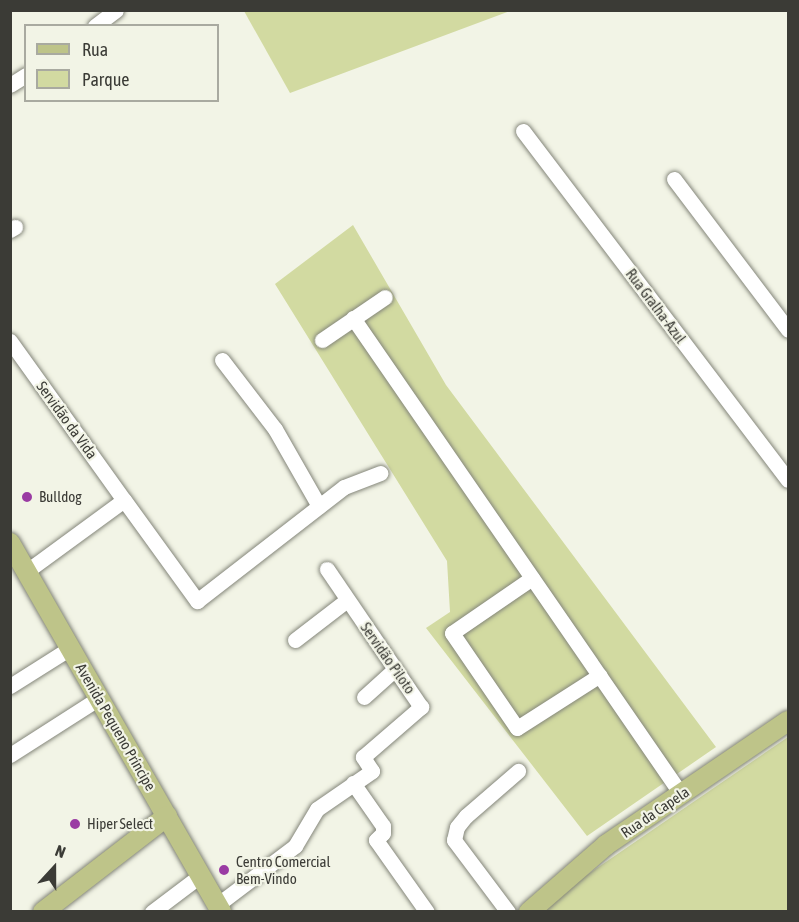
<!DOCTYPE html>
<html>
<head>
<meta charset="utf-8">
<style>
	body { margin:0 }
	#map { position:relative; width:799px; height:922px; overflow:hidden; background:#f2f4e6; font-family:"Asap Condensed",sans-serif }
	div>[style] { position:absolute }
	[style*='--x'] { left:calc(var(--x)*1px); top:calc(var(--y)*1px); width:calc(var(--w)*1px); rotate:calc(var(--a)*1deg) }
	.green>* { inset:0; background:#d2daa1 }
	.roads { filter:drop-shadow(0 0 2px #84867a) drop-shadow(0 0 2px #84867a) }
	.minor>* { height:15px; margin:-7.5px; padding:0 7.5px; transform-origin:7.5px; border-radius:7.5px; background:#fff }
	.major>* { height:20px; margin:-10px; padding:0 10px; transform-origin:10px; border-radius:10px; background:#bec489 }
	.dots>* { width:16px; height:16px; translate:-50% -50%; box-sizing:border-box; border:3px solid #f2f4e6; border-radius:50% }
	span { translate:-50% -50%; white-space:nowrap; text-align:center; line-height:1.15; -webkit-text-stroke:4.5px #f2f4e6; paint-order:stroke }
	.street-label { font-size:15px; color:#3b3b36 }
	.poi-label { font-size:15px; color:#3b3b36 }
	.left { translate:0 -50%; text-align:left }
	.frame { position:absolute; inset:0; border:12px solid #3b3b36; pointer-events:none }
	.legend { position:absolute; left:24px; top:24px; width:195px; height:78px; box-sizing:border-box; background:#f2f4e6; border:2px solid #a9aaa0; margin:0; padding:8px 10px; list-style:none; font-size:18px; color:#3b3b36 }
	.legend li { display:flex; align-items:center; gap:12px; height:30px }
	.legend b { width:30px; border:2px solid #a9aaa0 }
	.north { position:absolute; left:24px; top:838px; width:60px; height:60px; -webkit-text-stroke:4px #f2f4e6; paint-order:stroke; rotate:21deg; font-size:16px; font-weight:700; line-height:24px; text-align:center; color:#3b3b36 }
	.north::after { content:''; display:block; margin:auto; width:21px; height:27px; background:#3b3b36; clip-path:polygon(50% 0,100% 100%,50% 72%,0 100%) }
</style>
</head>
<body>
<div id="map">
	<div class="green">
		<i style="clip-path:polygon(244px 11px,510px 11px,290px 93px)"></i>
		<i style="clip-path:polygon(353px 225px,446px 385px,716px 747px,587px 836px,426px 628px,450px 612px,447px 561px,275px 284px)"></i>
		<i style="clip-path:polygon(788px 737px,788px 911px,538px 912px,549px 901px)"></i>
	</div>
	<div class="roads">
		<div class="minor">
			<i style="--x:95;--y:26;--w:26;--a:-37"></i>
			<i style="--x:10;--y:85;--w:19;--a:-32"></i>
			<i style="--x:523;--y:131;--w:438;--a:52.8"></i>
			<i style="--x:674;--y:179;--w:189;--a:52.9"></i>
			<i style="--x:10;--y:230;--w:6;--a:-31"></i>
			<i style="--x:353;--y:318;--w:578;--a:55.43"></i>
			<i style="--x:322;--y:340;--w:76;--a:-34.3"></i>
			<i style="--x:10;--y:341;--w:196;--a:54.4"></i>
			<i style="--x:222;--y:360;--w:87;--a:52.5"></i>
			<i style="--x:275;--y:429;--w:89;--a:60.3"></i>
			<i style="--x:27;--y:571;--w:120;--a:-36.2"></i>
			<i style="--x:124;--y:500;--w:125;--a:54.1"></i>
			<i style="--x:197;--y:601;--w:186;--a:-37.8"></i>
			<i style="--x:344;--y:487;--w:39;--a:-21"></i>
			<i style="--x:532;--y:578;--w:97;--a:145.5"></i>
			<i style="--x:452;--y:633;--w:115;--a:55.6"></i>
			<i style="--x:517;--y:728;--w:98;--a:-32.6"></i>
			<i style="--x:295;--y:640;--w:66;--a:-37.6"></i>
			<i style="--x:10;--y:686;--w:71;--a:-32.3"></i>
			<i style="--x:364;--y:697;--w:42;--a:-42.1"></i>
			<i style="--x:10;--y:755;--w:106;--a:-32.6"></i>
			<i style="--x:353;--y:783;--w:52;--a:55.1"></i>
			<i style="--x:383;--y:826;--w:7;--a:90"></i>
			<i style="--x:383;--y:833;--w:10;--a:135"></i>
			<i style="--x:376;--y:840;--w:88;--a:54.7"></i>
			<i style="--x:217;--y:905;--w:98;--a:-37.1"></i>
			<i style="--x:295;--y:846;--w:43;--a:-59.3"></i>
			<i style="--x:317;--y:809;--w:67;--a:-34.6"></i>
			<i style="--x:372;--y:771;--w:17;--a:-123"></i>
			<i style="--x:363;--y:757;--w:77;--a:-40.8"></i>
			<i style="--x:421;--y:707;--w:167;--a:-124.3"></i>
			<i style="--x:152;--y:912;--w:61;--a:-37.1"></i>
			<i style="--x:508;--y:912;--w:90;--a:-126.9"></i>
			<i style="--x:454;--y:840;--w:13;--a:-77"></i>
			<i style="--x:457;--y:827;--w:14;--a:-51"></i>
			<i style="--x:466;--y:816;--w:69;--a:-40.9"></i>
		</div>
		<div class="major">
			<i style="--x:10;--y:543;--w:425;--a:60.2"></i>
			<i style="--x:43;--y:912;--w:157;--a:-37.7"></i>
			<i style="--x:529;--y:912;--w:102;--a:-41"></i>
			<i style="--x:606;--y:845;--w:220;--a:-34.3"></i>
		</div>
	</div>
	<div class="dots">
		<i style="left:27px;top:497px;background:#9a3ba3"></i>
		<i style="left:75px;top:824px;background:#9a3ba3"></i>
		<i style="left:224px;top:870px;background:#9a3ba3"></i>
	</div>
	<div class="street-label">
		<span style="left:656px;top:306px;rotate:53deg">Rua Gralha-Azul</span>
		<span style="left:67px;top:420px;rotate:54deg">Servidão da Vida</span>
		<span style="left:388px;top:658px;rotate:55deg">Servidão Piloto</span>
		<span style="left:116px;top:727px;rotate:60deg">Avenida Pequeno Príncipe</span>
		<span style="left:655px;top:812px;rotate:-34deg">Rua da Capela</span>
	</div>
	<div class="poi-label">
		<span class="left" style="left:39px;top:497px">Bulldog</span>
		<span class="left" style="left:87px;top:824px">Hiper Select</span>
		<span class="left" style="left:236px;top:870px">Centro Comercial<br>Bem-Vindo</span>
	</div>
	<div class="frame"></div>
	<ul class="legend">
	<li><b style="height:8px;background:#bec489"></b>Rua</li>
	<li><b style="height:16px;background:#d2daa1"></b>Parque</li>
	</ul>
	<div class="north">N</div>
</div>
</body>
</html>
